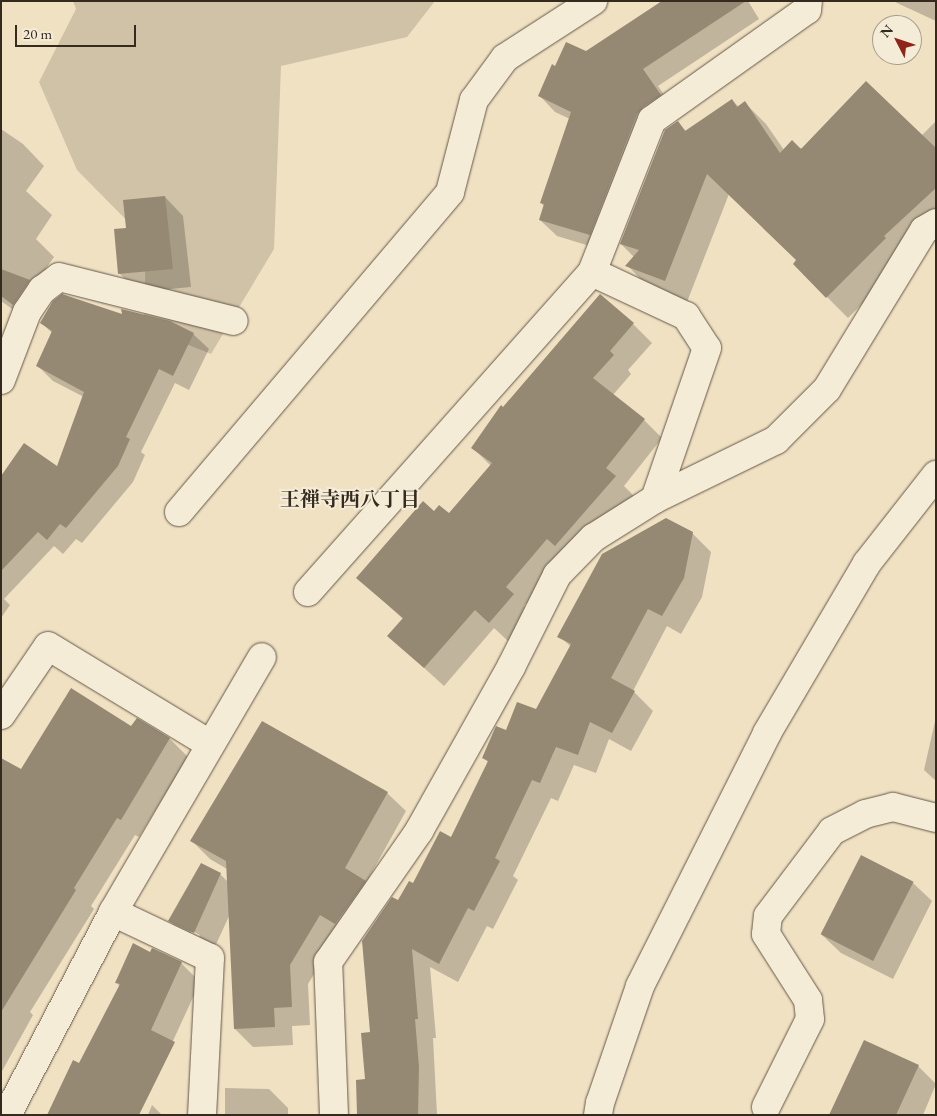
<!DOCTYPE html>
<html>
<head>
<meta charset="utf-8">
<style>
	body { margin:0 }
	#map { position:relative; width:937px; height:1116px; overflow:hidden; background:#f0e1c3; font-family:"EB Garamond","Noto Serif JP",serif }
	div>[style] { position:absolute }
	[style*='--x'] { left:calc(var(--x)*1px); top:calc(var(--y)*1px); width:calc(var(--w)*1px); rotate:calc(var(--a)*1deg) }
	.green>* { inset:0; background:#d0c2a7 }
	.shadow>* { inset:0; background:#0003 }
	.building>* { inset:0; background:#968974; transform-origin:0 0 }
	.roads { filter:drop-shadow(0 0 1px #645847) drop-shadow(0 0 1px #645847) }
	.minor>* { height:28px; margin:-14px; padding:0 14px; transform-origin:14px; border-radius:14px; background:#f5ecd8 }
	span { translate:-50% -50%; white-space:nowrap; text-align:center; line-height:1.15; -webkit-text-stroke:4px #f5ecd8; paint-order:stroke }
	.neighbourhood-label { font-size:20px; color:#352a1e; font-weight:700 }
	.frame { position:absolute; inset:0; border:2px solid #352a1e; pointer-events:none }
	.north { position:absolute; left:872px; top:15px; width:50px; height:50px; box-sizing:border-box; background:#f5ecd8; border:1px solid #a89e8e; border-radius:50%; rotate:311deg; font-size:14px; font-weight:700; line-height:20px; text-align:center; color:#352a1e }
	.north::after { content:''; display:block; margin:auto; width:18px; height:22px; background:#8f2418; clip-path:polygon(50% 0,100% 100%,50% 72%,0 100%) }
	.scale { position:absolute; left:15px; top:25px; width:121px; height:22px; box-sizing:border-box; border:2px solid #352a1e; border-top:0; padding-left:6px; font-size:15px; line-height:18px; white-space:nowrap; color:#352a1e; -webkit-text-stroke:4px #f5ecd8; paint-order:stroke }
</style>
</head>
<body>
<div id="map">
	<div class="green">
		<i style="clip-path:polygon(73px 1px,435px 1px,407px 37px,281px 66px,274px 249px,211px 354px,144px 327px,146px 240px,77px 170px,39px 82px,76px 9px)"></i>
	</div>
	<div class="shadow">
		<i style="clip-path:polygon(662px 1px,748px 1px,759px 19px,658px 86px,676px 112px,659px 123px,606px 251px,557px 236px,540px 220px,544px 206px,541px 203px,570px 119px,555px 112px,539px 95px,556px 68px,586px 52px)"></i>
		<i style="clip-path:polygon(895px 1px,936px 1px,936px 21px,897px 3px)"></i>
		<i style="clip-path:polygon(732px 100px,739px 107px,745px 103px,766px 124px,784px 150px,921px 136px,936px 121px,936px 230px,848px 318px,794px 264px,798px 261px,729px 194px,687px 302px,648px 287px,627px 265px,634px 257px,621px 244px,678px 122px,686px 131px)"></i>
		<i style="clip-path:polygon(1px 129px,23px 144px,44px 166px,26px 191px,52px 215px,36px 239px,54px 257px,38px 280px,46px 297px,51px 302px,35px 325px,1px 301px)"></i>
		<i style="clip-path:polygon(165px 197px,183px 216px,191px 287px,138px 292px,119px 273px,127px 229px)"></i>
		<i style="clip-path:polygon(123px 316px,193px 334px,209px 349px,189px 390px,175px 383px,141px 452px,145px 455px,133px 482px,82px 543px,76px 539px,63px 554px,54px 546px,4px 599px,10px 605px,1px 618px,1px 513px,58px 468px,84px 397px,53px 381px,38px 366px,52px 333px,41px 322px)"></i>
		<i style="clip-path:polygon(633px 324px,652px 343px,628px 370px,631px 374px,613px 395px,644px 420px,662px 438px,624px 486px,634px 496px,575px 564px,566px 557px,524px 606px,531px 614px,508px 641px,494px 628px,444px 686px,389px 636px,403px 619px,358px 578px,434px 513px,449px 515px,491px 466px,473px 448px,503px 409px)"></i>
		<i style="clip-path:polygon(692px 533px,711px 552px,702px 597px,681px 634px,667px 626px,633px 691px,653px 711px,631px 751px,609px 739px,596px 773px,574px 765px,558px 801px,551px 798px,513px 876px,518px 880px,493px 929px,487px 926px,458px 982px,430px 967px,436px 1038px,433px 1038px,437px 1115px,358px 1115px,366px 1081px,372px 1033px,398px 902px,451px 838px,489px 763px,484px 758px,507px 732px,537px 710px,571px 647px,564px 640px)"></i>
		<i style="clip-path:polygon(936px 717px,936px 781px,924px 770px)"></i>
		<i style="clip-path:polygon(137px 720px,170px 739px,188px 757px,139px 837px,135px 835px,91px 906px,94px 909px,30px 1012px,33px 1015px,1px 1073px,1px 778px,132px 728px)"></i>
		<i style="clip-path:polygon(evenodd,262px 723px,387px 793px,406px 811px,366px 883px,383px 900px,339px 933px,308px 984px,310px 1025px,292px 1026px,293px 1045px,253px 1047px,235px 1029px,230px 914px,213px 951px,188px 939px,169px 920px,220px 874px,228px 882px,227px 869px,210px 859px,192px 841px,262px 723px,191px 930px,200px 935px,199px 937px,191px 933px,191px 930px)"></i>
		<i style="clip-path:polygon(913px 883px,932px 901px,893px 979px,841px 953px,822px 935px)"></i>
		<i style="clip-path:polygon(150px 953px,181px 963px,200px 982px,161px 1067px,117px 982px)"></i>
		<i style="clip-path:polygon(918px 1066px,936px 1084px,923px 1115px,831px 1115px)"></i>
		<i style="clip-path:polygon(225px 1088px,269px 1089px,288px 1108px,288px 1115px,225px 1115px)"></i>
		<i style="clip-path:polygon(152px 1105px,162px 1115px,148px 1115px)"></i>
	</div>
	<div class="building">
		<i style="clip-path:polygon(662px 1px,746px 1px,643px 69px,661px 95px,643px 107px,637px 114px,590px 235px,539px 220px,544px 204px,540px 203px,571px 112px,538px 96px,552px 64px,555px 66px,566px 42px,586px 51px)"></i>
		<i style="clip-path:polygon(866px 81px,936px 148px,936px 188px,884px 236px,886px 238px,826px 298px,793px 264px,796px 260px,707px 174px,665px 281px,625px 266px,639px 250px,620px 244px,665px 130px,678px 121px,685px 131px,732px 99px,737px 107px,745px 101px,780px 153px,792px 140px,801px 149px)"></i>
		<i style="clip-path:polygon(165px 196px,173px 269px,118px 274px,114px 229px,126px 228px,123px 200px)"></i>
		<i style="clip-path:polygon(1px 269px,30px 280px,13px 305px,1px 296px)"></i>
		<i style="clip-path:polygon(62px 294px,122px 314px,121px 309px,170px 321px,194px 333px,173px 376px,159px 369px,126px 437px,130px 439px,118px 466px,66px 528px,60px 524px,47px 540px,38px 532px,1px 571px,1px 476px,24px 443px,57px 466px,84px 392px,36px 366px,52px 331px,40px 323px,53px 301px)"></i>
		<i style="clip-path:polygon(600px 294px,634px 323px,610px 351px,614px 355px,593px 378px,645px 419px,606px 468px,616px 476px,555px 546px,547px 539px,506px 587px,514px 594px,489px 623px,475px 610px,424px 668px,387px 636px,403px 618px,356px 578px,423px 501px,434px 511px,439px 505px,449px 513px,492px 463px,471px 448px,501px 405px,503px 407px)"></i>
		<i style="clip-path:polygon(666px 518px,693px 532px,684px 578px,662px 616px,648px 609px,611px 678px,635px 691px,612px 733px,590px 722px,578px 755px,556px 747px,540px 783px,532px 780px,495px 858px,500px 861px,474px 911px,468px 908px,439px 964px,412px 949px,418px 1019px,415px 1019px,419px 1067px,418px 1115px,357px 1115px,356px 1080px,365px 1079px,361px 1033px,370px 1032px,362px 941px,392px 897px,398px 900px,409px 881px,413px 883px,440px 831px,451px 837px,488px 761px,482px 758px,496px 726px,506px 730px,517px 702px,536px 709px,571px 644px,557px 637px,602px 554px)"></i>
		<i style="clip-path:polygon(71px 688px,131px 726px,137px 718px,170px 738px,121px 820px,117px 818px,74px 888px,76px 890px,1px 1012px,1px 758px,21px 769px)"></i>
		<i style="clip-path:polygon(262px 721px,388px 792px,345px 868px,366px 881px,335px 924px,320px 915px,290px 965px,292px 1007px,274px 1008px,275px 1027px,234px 1029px,226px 861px,190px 841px)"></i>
		<i style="left:861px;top:855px;width:59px;height:89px;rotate:27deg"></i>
		<i style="clip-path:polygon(201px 863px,221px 873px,194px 933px,168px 921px)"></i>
		<i style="clip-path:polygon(133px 943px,150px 952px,152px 948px,182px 962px,151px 1030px,175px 1042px,139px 1115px,47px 1115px,73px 1060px,79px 1063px,120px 984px,115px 983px)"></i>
		<i style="clip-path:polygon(864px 1040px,919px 1065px,896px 1115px,829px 1115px)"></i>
	</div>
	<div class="roads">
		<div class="minor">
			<i style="--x:592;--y:272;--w:104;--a:25.1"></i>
			<i style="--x:686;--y:316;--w:38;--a:57"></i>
			<i style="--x:707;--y:348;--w:160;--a:109"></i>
			<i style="--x:1;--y:380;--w:73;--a:-69.1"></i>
			<i style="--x:27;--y:312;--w:27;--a:-56"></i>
			<i style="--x:42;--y:290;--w:21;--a:-37"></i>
			<i style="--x:59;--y:277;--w:180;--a:14.1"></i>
			<i style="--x:179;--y:512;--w:419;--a:-49.7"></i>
			<i style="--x:450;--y:192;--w:95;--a:-75.4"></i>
			<i style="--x:474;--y:100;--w:52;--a:-53.6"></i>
			<i style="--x:505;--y:58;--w:105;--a:-32.9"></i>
			<i style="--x:308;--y:592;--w:428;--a:-48.4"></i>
			<i style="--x:592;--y:272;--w:163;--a:-68.5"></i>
			<i style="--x:652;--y:120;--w:190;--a:-35.4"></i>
			<i style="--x:807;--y:10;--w:9;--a:-84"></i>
			<i style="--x:1;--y:715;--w:83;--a:-55.7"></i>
			<i style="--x:48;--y:646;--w:189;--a:31.2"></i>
			<i style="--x:113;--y:912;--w:107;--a:25.4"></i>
			<i style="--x:210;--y:958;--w:157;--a:92.9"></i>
			<i style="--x:766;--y:1107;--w:98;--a:-63.4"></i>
			<i style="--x:810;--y:1019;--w:19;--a:-96"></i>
			<i style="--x:808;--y:1000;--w:78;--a:-122.5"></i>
			<i style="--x:766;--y:934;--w:18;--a:-84"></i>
			<i style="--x:768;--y:916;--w:106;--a:-53"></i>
			<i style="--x:832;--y:831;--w:37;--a:-27"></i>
			<i style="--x:865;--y:814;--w:29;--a:-14"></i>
			<i style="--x:893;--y:807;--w:44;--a:14.3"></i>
			<i style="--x:7;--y:1115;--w:229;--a:-62.4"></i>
			<i style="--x:113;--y:912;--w:295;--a:-59.7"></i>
			<i style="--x:334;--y:1115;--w:153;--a:-92.2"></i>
			<i style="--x:328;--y:962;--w:160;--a:-55.2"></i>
			<i style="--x:419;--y:831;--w:188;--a:-60.7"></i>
			<i style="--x:511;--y:667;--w:103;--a:-63.4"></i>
			<i style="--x:557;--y:575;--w:52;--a:-45.8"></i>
			<i style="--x:593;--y:538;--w:73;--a:-32.2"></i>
			<i style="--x:655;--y:499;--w:135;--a:-26"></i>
			<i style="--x:776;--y:440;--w:72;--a:-45"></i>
			<i style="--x:827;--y:389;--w:186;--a:-58.6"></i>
			<i style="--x:924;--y:230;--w:14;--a:-30"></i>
			<i style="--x:598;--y:1115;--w:12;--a:-81"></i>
			<i style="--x:600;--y:1103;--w:124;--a:-71.1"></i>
			<i style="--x:640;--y:986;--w:283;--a:-63.3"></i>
			<i style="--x:767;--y:733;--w:197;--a:-59.5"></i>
			<i style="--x:867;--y:563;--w:112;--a:-51.9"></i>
		</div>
	</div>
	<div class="neighbourhood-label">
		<span style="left:350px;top:499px">王禅寺西八丁目</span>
	</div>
	<div class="frame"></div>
	<div class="north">N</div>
	<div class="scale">20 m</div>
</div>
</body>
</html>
